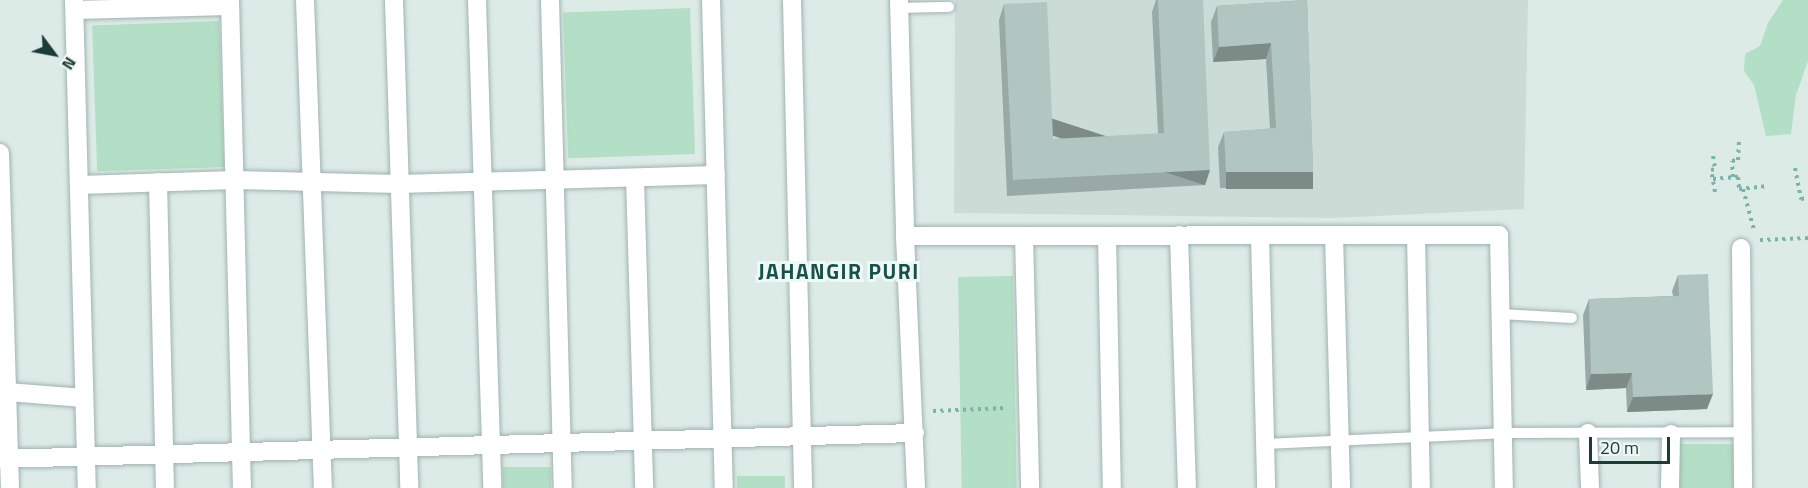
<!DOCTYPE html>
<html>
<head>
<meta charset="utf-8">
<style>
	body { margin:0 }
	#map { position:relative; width:1808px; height:488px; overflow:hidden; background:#ddebe7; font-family:"Titillium Web",sans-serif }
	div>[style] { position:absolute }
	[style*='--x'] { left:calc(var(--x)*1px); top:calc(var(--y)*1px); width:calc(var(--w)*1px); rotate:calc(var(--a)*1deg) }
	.built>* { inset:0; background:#cbdbd6 }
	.green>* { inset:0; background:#b3dfc6; transform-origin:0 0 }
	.path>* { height:4px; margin-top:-2px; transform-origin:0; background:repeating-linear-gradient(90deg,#7ab3aa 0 3px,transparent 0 7.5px) }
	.roads { filter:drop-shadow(0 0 2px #a0b3af) drop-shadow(0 0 2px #a0b3af) }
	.lane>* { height:10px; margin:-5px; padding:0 5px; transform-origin:5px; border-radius:5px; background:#fff }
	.street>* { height:18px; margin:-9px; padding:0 9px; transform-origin:9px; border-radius:9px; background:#fff }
	.secondary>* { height:18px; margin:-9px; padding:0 9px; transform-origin:9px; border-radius:9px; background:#fff }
	.wall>* { inset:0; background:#99aaa6 }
	.shaded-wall>* { inset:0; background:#7d8b87; transform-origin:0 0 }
	.building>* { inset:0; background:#b2c6c1 }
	span { translate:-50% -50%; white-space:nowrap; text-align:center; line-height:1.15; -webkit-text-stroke:6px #eef8f4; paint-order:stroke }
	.district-label { font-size:21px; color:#17504c; font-weight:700; letter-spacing:1.5px }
	.north { position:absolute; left:24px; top:24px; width:60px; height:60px; -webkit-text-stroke:4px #eef8f4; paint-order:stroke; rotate:122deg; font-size:16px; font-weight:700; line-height:24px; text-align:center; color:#1d3c39 }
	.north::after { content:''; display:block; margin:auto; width:21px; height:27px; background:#1d3c39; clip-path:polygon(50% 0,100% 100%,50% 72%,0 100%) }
	.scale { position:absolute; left:1589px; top:437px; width:81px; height:27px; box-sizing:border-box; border:3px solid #1d3c39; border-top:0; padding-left:8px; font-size:18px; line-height:21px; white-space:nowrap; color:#1d3c39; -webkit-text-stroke:4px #eef8f4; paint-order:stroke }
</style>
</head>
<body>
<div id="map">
	<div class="built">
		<i style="clip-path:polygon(955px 0,1528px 0,1524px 209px,1333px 218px,954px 213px)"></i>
	</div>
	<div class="green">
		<i style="clip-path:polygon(1783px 0,1808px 0,1808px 61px,1796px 95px,1791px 134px,1766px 136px,1754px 85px,1744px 71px,1745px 54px,1760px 46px,1768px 23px)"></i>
		<i style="left:690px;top:8px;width:146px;height:127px;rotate:88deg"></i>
		<i style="left:219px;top:21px;width:146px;height:127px;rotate:88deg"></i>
		<i style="left:1013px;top:276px;width:212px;height:55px;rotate:89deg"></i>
		<i style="left:1678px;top:444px;width:56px;height:44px"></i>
		<i style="left:503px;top:467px;width:48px;height:21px"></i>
		<i style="left:737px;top:476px;width:48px;height:12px"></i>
	</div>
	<div class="path">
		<i style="--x:1713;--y:156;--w:13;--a:81"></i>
		<i style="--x:1795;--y:168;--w:32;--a:79"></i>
		<i style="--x:1801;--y:199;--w:7;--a:-8"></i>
		<i style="--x:1733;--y:177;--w:16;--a:-94"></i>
		<i style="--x:1732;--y:161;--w:6;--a:-9"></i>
		<i style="--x:1738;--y:160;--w:22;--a:-87"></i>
		<i style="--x:1713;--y:179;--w:25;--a:-5"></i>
		<i style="--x:1738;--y:177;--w:12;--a:85"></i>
		<i style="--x:1739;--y:189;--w:27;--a:-6"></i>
		<i style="--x:1743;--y:189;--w:42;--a:75"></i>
		<i style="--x:1715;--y:192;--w:22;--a:-100"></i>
		<i style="--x:1711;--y:170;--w:7;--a:-16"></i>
		<i style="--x:1760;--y:240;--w:48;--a:-2.4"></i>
		<i style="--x:933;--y:411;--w:73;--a:-2.4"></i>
	</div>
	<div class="roads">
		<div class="lane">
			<i style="--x:900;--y:8;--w:49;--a:-1.2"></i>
			<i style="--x:1501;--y:314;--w:71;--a:3.2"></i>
			<i style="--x:1265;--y:444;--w:238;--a:-2.6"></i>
			<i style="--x:1503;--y:433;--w:239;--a:-0.2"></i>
		</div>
		<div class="street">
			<i style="--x:74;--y:0;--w:488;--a:88.5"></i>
			<i style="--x:230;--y:0;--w:488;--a:88.6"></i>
			<i style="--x:305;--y:0;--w:488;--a:87.9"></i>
			<i style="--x:394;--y:0;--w:488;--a:88.2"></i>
			<i style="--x:477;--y:0;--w:488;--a:88.2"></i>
			<i style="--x:550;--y:0;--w:488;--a:88.5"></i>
			<i style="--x:711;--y:0;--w:488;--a:88.5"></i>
			<i style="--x:792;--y:0;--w:488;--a:88.7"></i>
			<i style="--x:75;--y:10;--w:155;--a:-1.5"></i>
			<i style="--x:0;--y:153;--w:335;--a:88.3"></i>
			<i style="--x:635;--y:178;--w:310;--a:88.3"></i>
			<i style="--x:158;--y:182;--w:306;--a:88.7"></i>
			<i style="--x:79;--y:185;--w:156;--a:-1.8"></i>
			<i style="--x:235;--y:180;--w:163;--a:1.4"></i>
			<i style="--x:398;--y:184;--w:318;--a:-1.6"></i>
			<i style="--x:1179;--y:235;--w:253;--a:88.2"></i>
			<i style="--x:1260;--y:235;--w:253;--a:88.6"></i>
			<i style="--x:1334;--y:235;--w:253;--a:88.4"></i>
			<i style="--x:1416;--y:235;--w:253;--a:88.9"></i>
			<i style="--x:905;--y:236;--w:594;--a:-0.1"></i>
			<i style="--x:1499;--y:235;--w:253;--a:88.9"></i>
			<i style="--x:1024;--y:236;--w:252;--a:88.6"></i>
			<i style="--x:1107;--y:236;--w:252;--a:88.9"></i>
			<i style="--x:1741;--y:248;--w:240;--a:89.5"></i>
			<i style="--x:7;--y:392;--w:77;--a:4.5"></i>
			<i style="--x:1588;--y:433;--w:55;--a:87.9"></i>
			<i style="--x:0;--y:459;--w:915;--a:-1.63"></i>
			<i style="--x:1670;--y:488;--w:54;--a:-88.9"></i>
		</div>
		<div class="secondary">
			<i style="--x:899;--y:0;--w:236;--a:88.5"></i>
			<i style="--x:905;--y:236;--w:252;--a:87.5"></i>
		</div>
	</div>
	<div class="wall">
		<i style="clip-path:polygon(1156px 0,1203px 0,1205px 185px,1007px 196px,999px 20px,1004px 4px,1053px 139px,1158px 134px,1152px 12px)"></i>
		<i style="clip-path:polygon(1307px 0,1313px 172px,1307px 188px,1220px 188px,1218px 147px,1224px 132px,1270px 129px,1266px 59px,1213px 62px,1211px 22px,1217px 6px)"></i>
		<i style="clip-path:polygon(1678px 275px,1707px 409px,1627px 412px,1626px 388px,1586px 390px,1583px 315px,1589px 299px,1673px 296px,1672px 291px)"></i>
	</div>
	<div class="shaded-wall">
		<i style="clip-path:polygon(1271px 43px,1266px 59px,1213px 62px,1219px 47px)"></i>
		<i style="left:1210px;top:170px;width:16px;height:197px;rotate:108deg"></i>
		<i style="left:1226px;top:172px;width:87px;height:17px"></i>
		<i style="clip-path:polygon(1632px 373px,1626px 388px,1586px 390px,1591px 374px)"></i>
		<i style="clip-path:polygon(1713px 394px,1707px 409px,1627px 412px,1633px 397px)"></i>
	</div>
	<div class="building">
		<i style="clip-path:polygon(1158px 0,1203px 0,1210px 170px,1013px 180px,1004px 4px,1047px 2px,1053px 139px,1164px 133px)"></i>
		<i style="clip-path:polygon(1307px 0,1313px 172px,1226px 172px,1224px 132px,1276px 128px,1271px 43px,1219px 47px,1217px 6px)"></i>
		<i style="clip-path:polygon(1708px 274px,1713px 394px,1633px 397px,1632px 373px,1591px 374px,1589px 299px,1679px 296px,1678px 275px)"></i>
	</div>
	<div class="district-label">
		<span style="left:839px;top:271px">JAHANGIR PURI</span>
	</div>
	<div class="north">N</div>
	<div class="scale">20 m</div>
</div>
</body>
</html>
